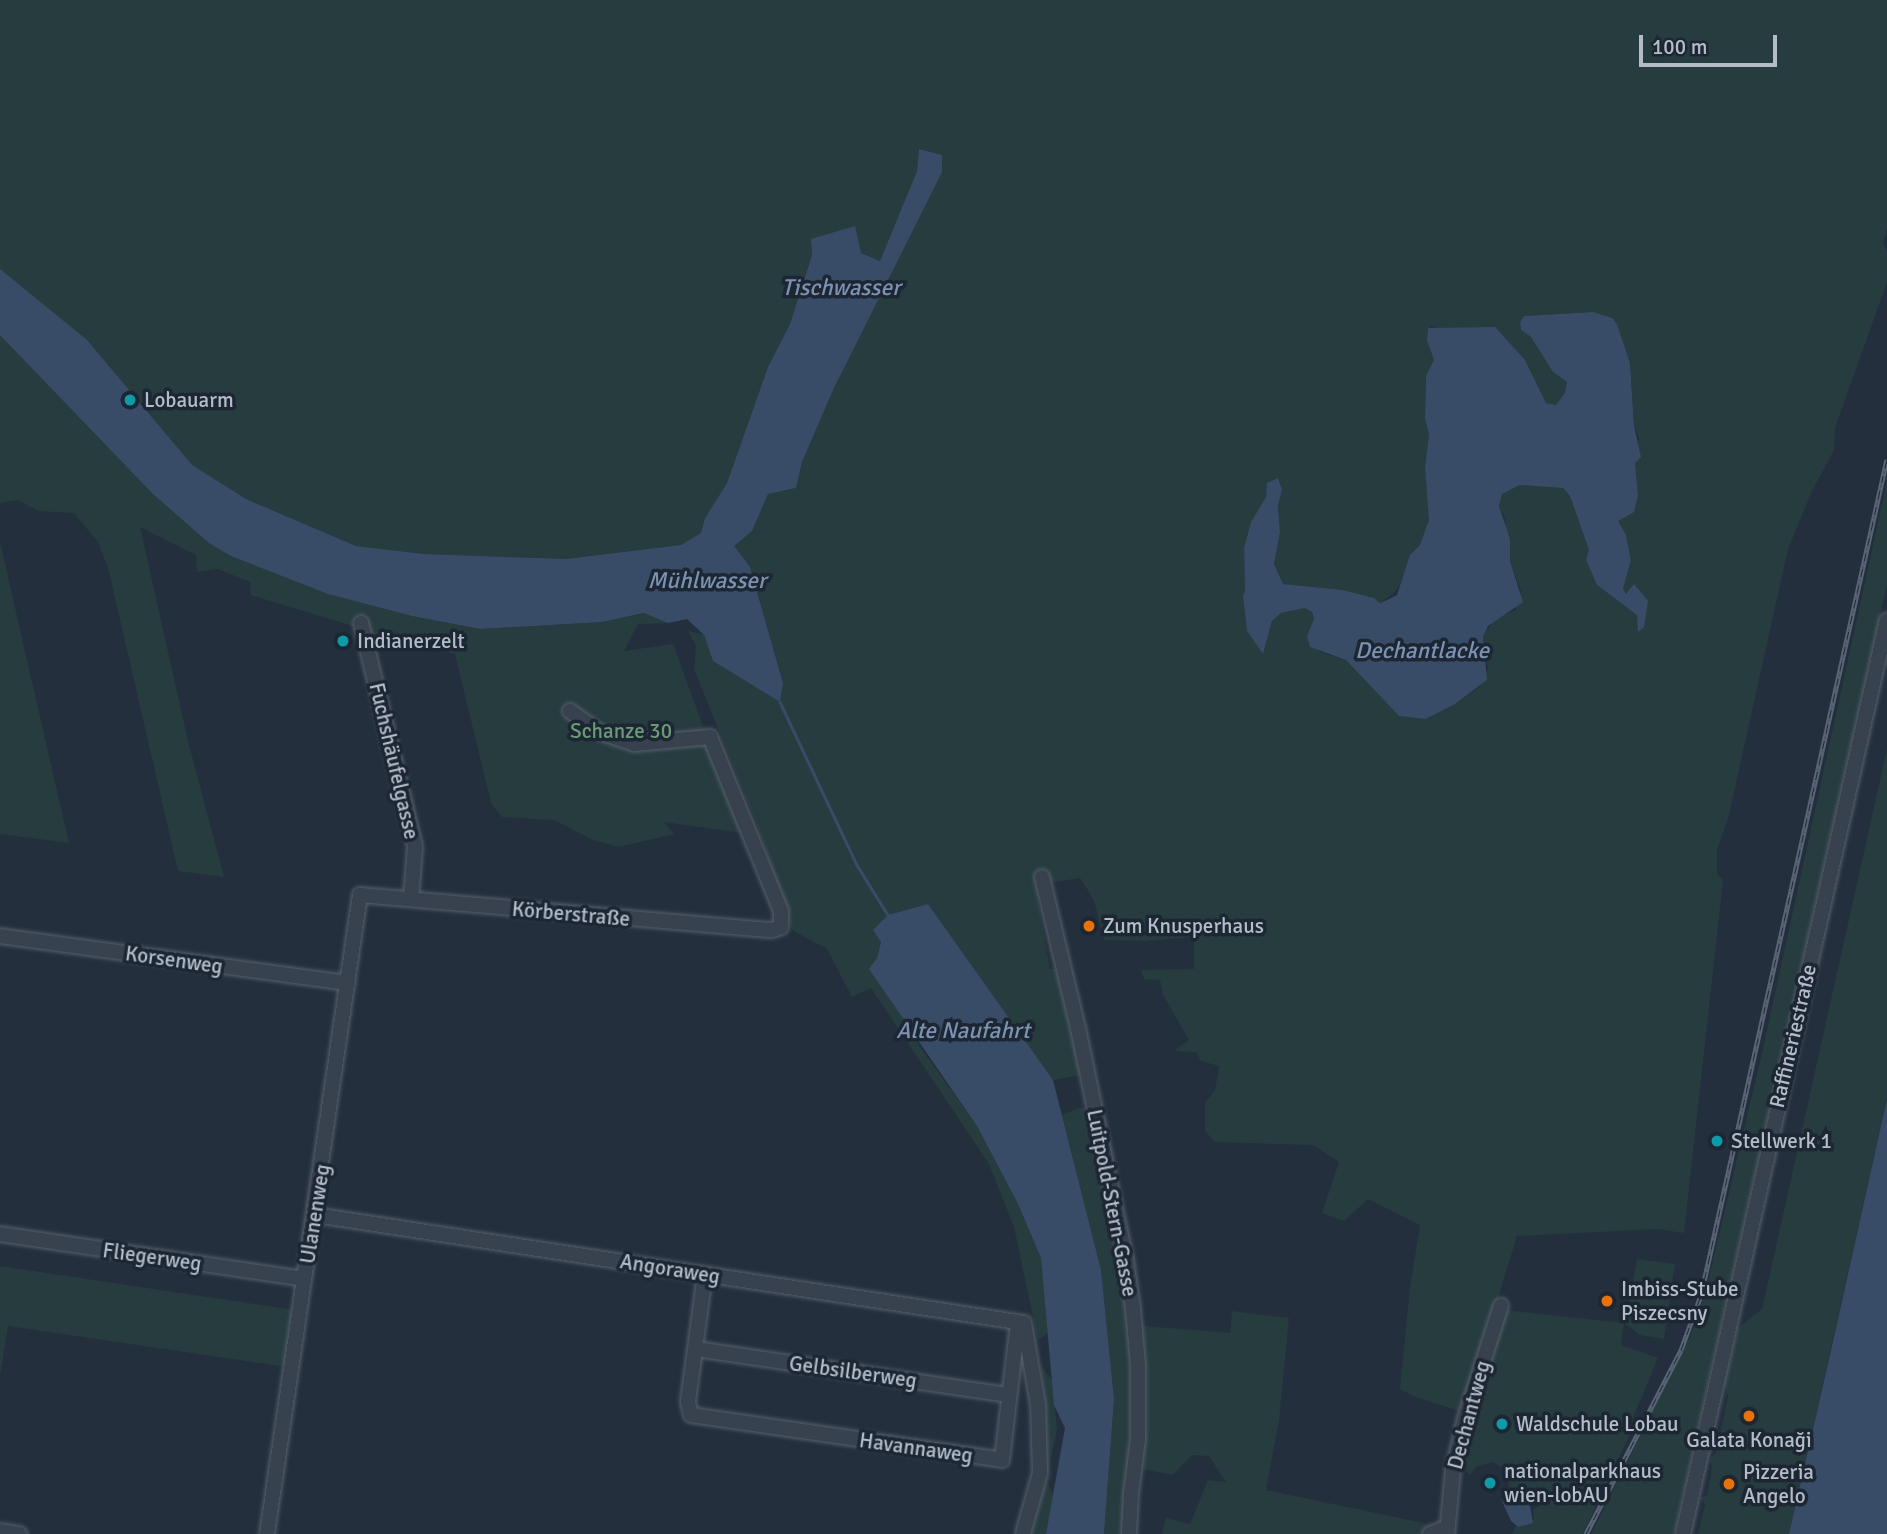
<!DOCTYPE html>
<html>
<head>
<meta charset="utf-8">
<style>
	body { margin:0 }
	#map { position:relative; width:1887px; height:1534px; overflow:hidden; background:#242f3e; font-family:Signika,sans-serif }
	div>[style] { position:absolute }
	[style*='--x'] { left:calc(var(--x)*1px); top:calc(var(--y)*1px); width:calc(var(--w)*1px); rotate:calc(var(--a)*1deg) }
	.green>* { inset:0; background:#263c3f }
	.water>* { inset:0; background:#394c67 }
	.stream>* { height:2.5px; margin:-1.25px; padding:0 1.25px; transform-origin:1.25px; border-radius:1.25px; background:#394c67 }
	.roads { filter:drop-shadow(0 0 2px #565f6c) drop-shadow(0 0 2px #565f6c) }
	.minor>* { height:14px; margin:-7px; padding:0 7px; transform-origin:7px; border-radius:7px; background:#38414e }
	.rail>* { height:5px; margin-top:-2.5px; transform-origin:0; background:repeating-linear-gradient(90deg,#1d2633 0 8px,#5a6575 0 16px); box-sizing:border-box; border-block:2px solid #5a6575 }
	.dots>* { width:19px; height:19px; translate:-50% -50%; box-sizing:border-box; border:4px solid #1d2633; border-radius:50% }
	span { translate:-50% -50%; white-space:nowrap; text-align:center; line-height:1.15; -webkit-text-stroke:7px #1d2633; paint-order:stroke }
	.poi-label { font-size:21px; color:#b4bcc9 }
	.left { translate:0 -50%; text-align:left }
	.park-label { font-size:21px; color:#6b9a76 }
	.street-label { font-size:21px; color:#b4bcc9 }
	.water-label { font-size:23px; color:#7c92b1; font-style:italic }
	.scale { position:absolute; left:1639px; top:35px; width:138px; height:32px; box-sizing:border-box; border:4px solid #b4bcc9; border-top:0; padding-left:9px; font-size:21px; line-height:24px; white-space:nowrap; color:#b4bcc9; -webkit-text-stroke:5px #1d2633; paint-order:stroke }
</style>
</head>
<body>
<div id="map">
	<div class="green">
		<i style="clip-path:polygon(evenodd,0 0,1887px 0,1887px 229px,1883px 243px,1887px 250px,1887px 282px,1835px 428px,1834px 450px,1812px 491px,1788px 549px,1728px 819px,1717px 849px,1717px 874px,1723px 880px,1684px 1233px,1656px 1229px,1517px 1236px,1463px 1412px,1415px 1397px,1400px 1389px,1410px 1288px,1420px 1225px,1368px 1199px,1344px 1221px,1322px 1213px,1339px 1162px,1313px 1145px,1215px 1142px,1205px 1131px,1205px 1102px,1215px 1091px,1219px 1066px,1201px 1061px,1196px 1052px,1174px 1051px,1189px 1040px,1163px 995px,1160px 980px,1144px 979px,1141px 970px,1194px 969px,1194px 937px,1146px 941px,1104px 940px,1094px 900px,1080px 878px,1054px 882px,1037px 896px,1050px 969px,1057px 969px,1081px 1075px,1053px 1080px,928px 904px,881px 942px,877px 958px,920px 1047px,977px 1126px,1018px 1204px,1041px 1258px,1048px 1333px,1038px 1340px,1014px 1227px,989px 1164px,871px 988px,852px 997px,827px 949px,792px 930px,758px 827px,694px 669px,696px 646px,688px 631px,704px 635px,713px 661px,780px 702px,783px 682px,750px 567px,733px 546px,752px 531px,768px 494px,796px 488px,802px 462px,834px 388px,885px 283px,942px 155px,919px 149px,917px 171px,880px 261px,861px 253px,811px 239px,812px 255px,790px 324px,768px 367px,727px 483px,705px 518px,701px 533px,681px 545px,566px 559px,424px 554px,356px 546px,246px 499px,212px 478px,328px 594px,412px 616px,480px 629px,602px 622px,645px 613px,668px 623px,638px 624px,624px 651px,673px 644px,742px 833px,664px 822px,674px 834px,619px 847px,593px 840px,554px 820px,502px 817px,491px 803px,455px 654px,368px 635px,356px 627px,251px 595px,250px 582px,218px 569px,197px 572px,196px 555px,140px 527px,188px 741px,224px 877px,178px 871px,108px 568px,98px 542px,74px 513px,38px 511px,18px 500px,0 503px,0 0,1593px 312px,1611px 318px,1617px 324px,1630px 363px,1634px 426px,1639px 438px,1635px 463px,1637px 480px,1617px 520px,1626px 535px,1631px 560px,1623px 589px,1626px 595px,1634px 585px,1644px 627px,1638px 631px,1638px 615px,1597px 585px,1586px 560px,1589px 550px,1570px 496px,1563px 488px,1520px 485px,1502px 494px,1499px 506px,1505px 519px,1510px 561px,1521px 591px,1515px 610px,1495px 619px,1483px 636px,1488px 669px,1480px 687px,1455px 704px,1427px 719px,1399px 716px,1346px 660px,1320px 652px,1315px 646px,1307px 636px,1314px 620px,1312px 612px,1305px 608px,1281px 613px,1272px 621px,1264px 652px,1247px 631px,1243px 596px,1245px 591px,1244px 548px,1251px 522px,1266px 497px,1282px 490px,1278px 506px,1280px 532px,1274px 564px,1283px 584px,1343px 590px,1373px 598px,1380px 603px,1395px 592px,1405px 577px,1410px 555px,1420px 546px,1430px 520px,1425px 467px,1429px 434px,1425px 419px,1426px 376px,1434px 360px,1427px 341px,1431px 326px,1525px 360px,1546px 403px,1556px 405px,1565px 393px,1567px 382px,1553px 372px,1531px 337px,1521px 330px,1520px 322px,1524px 316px,1593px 312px)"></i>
		<i style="clip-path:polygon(1887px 481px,1887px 585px,1674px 1534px,1591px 1534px,1691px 1335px,1706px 1290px,1762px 1053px)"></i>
		<i style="clip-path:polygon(0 542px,69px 843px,0 834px)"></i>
		<i style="clip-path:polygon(1887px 749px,1887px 1099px,1789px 1534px,1698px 1534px,1705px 1504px,1700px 1498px,1707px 1495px,1712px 1467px,1710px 1460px,1716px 1452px,1728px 1397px,1724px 1384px,1738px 1328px,1762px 1309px)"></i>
		<i style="clip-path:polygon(1081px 1107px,1091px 1110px,1131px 1325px,1230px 1333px,1232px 1311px,1289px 1318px,1279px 1420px,1266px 1490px,1447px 1528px,1447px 1534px,1162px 1534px,1166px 1518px,1190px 1524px,1208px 1480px,1226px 1482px,1209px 1456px,1192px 1455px,1173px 1475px,1137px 1468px,1124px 1534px,1104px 1534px,1114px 1399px,1101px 1270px,1062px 1115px)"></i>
		<i style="clip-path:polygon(1637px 1259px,1675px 1264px,1664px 1339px,1640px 1335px,1625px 1324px)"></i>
		<i style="clip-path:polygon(0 1266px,295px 1310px,287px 1367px,8px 1326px,0 1376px)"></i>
		<i style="clip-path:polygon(1503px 1310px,1624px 1323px,1621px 1345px,1658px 1358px,1632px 1420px,1636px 1421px,1583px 1534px,1512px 1534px,1516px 1526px,1534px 1519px,1533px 1510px,1544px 1502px,1542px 1495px,1525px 1500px,1514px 1490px,1509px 1490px,1507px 1470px,1493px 1462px,1476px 1467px,1470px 1475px,1459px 1465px)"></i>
		<i style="clip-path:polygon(1041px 1366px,1052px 1380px,1057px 1430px,1046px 1480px,1054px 1496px,1046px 1534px,1026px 1534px,1041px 1477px,1044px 1392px)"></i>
	</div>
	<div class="water">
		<i style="clip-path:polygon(919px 149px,942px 155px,942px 172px,834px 388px,802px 462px,796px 488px,768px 494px,752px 531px,734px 546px,750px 567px,783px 683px,780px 702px,713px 661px,704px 635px,687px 619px,668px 623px,644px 613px,602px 622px,480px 629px,412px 616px,328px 594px,231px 556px,209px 543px,153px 494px,0 335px,0 269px,87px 340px,192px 465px,246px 499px,356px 546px,424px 554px,566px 559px,681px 545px,701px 533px,705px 518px,727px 483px,768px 367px,790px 324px,812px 255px,811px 239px,855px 226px,861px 253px,880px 261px,917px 171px)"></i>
		<i style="clip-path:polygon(1593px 312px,1612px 318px,1617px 324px,1630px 363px,1634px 426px,1641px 457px,1635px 463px,1638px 495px,1634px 512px,1618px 521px,1626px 535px,1631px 560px,1623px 589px,1626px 594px,1634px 584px,1648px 601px,1644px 627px,1638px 632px,1637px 615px,1597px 585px,1586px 560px,1589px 550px,1570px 496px,1563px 488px,1520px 485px,1502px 494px,1499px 506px,1510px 539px,1510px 561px,1523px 602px,1488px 626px,1483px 637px,1487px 680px,1455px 704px,1426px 719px,1399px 716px,1346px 660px,1310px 647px,1307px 636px,1314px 619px,1312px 612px,1305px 608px,1281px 613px,1272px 621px,1263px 654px,1247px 631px,1243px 596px,1245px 591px,1244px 548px,1251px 522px,1266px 497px,1267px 483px,1278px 478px,1282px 490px,1278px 506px,1280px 532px,1274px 564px,1283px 584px,1343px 590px,1374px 598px,1380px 603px,1385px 601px,1397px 595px,1410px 555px,1420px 545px,1429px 520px,1425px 467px,1429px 434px,1425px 419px,1426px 376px,1434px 360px,1427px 341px,1428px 328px,1495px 327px,1525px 360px,1546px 403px,1556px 405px,1565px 393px,1567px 382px,1553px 372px,1531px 337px,1521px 330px,1520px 322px,1524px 316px)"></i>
		<i style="clip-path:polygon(928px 904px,1053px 1080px,1101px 1270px,1114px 1399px,1104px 1534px,1046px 1534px,1065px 1428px,1054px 1405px,1041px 1258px,1018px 1204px,977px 1126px,869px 969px,877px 958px,881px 942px,873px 930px,888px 915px)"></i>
		<i style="clip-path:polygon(1887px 1099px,1887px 1534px,1789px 1534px,1834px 1337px)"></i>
		<i style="clip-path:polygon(1512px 1489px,1529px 1500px,1533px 1523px,1518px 1527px,1511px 1521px,1502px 1501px)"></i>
	</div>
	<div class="stream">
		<i style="--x:780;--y:702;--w:180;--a:64.7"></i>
		<i style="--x:857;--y:865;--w:59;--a:58.2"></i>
	</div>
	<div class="roads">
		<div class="minor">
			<i style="--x:361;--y:623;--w:230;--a:76.4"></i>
			<i style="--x:415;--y:847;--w:52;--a:94.4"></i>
			<i style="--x:1042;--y:877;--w:155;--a:76.6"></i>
			<i style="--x:1078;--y:1028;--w:236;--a:78.3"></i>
			<i style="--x:1126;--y:1259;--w:50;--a:82"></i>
			<i style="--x:1133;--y:1309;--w:56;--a:84.9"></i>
			<i style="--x:1138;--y:1365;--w:74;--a:90"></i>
			<i style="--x:1138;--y:1439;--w:55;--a:97.3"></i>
			<i style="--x:1131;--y:1494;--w:40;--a:92.9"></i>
			<i style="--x:0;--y:936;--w:351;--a:7.7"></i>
			<i style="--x:315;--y:1215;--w:717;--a:8.66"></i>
			<i style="--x:1024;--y:1323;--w:83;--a:80.3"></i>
			<i style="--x:1038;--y:1405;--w:68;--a:88.3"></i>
			<i style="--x:1040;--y:1473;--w:63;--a:105.6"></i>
			<i style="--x:0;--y:1234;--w:307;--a:8.4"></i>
			<i style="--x:705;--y:1274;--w:129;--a:97.6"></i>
			<i style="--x:688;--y:1402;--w:13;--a:77"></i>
			<i style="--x:691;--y:1415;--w:314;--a:8.2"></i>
			<i style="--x:1002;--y:1460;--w:139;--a:-83.4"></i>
			<i style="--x:696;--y:1349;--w:316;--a:8.4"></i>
			<i style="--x:0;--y:1531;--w:20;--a:9"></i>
			<i style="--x:267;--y:1534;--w:646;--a:-81.72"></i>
			<i style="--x:360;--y:895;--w:413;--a:4.9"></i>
			<i style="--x:772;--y:930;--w:9;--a:-18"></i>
			<i style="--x:781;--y:927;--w:16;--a:-90"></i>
			<i style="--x:781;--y:911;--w:188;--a:-112.2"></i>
			<i style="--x:710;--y:737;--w:76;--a:174.7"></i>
			<i style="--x:634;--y:744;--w:37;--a:-161"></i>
			<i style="--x:599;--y:732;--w:36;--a:-144"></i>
			<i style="--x:1430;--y:1534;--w:19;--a:-21"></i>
			<i style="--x:1447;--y:1534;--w:64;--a:-84.6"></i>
			<i style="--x:1453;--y:1470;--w:53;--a:-77"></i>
			<i style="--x:1465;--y:1418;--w:118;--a:-72.2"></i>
			<i style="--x:1683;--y:1534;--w:936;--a:-77.42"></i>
		</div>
	</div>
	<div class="rail">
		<i style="--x:1586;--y:1534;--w:207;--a:-62.7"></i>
		<i style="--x:1681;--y:1350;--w:59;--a:-70"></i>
		<i style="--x:1701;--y:1295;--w:856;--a:-77.46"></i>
	</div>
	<div class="dots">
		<i style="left:130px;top:400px;background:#0f9aa8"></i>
		<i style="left:343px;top:641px;background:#0f9aa8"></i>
		<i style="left:1089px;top:926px;background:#e8710a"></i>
		<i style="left:1717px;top:1141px;background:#0f9aa8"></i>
		<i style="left:1607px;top:1301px;background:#e8710a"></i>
		<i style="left:1749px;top:1416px;background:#e8710a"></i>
		<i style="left:1502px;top:1424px;background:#0f9aa8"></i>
		<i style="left:1490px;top:1483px;background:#0f9aa8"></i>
		<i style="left:1729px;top:1484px;background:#e8710a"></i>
	</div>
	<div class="poi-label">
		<span class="left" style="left:144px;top:400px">Lobauarm</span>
		<span class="left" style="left:357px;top:641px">Indianerzelt</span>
		<span class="left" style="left:1103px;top:926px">Zum Knusperhaus</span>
		<span class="left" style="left:1731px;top:1141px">Stellwerk 1</span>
		<span class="left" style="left:1621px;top:1301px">Imbiss-Stube<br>Piszecsny</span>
		<span class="left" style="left:1516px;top:1424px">Waldschule Lobau</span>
		<span style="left:1749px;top:1440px">Galata Konaği</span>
		<span class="left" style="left:1504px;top:1483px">nationalparkhaus<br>wien-lobAU</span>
		<span class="left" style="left:1743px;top:1484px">Pizzeria<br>Angelo</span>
	</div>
	<div class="park-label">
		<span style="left:621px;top:731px">Schanze 30</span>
	</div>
	<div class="street-label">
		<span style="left:394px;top:761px;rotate:77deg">Fuchshäufelgasse</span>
		<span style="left:571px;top:914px;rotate:5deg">Körberstraße</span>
		<span style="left:174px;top:960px;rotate:8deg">Korsenweg</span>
		<span style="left:1793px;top:1036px;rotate:-77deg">Raffineriestraße</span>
		<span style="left:1112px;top:1203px;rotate:79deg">Luitpold-Stern-Gasse</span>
		<span style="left:315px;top:1214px;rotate:-81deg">Ulanenweg</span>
		<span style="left:152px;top:1257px;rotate:8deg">Fliegerweg</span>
		<span style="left:670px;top:1269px;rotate:9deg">Angoraweg</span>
		<span style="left:853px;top:1372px;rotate:8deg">Gelbsilberweg</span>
		<span style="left:1469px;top:1415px;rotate:-75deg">Dechantweg</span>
		<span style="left:916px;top:1448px;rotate:8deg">Havannaweg</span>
	</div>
	<div class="water-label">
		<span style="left:841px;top:288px">Tischwasser</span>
		<span style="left:707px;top:581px">Mühlwasser</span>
		<span style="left:1422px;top:651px">Dechantlacke</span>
		<span style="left:963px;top:1031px">Alte Naufahrt</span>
	</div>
	<div class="scale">100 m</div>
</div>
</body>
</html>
